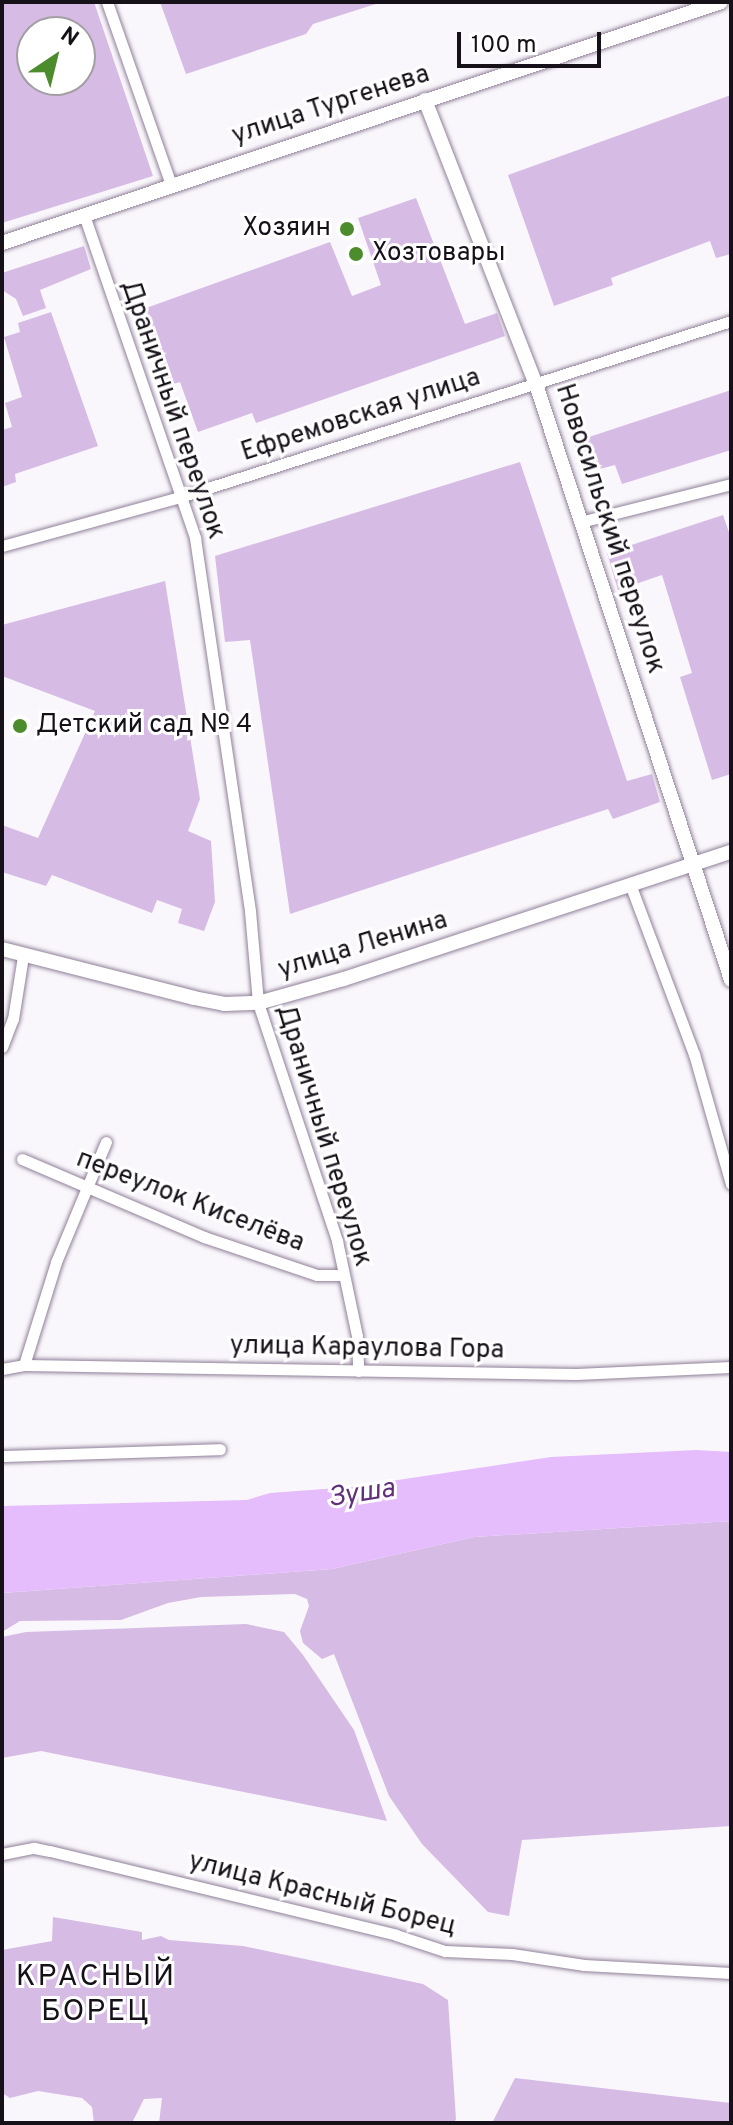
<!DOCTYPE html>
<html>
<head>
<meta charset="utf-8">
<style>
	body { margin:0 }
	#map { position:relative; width:733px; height:2125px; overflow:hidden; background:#faf7fc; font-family:Overpass,sans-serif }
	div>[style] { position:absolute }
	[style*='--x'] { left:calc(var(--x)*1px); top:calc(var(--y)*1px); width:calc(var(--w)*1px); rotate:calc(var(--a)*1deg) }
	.green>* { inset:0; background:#d6bbe5 }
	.water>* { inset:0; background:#e5bcfc }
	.roads { filter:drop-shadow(0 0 2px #908099) drop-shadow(0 0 2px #908099) }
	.minor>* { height:11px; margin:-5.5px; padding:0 5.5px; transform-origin:5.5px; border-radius:5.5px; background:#fff }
	.major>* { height:14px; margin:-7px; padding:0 7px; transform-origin:7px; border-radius:7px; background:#fff }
	.dots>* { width:22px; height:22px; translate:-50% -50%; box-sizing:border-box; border:4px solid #fff; border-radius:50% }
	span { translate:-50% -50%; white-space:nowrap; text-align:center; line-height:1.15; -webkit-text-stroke:6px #fff; paint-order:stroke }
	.street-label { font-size:26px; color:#161019 }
	.poi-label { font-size:26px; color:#161019 }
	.right { translate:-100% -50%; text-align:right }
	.left { translate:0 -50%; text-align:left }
	.water-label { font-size:28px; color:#61307a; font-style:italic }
	.quarter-label { font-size:30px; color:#161019; letter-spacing:2px }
	.frame { position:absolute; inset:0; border:4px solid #161019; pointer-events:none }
	.north { position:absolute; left:16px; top:16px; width:80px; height:80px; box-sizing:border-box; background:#fff; border:2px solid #a29fa3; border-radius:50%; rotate:35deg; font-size:22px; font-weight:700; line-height:32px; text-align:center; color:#161019 }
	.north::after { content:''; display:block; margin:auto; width:28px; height:36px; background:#4d8c2c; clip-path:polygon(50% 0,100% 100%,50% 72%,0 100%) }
	.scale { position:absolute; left:457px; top:32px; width:144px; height:36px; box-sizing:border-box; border:4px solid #161019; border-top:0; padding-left:10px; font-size:24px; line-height:28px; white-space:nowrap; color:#161019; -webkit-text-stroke:6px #fff; paint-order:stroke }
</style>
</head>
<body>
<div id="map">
	<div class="green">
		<i style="clip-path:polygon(evenodd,2px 2px,94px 2px,153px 176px,2px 223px,2px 2px,32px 32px,80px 32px,80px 80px,32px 80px,32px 32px)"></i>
		<i style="clip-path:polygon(160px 2px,382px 2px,313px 24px,306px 34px,186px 74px)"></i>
		<i style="clip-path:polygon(731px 95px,731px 254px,716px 258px,710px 241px,611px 278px,613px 285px,554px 306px,508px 175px)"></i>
		<i style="clip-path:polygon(416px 198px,465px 324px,497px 313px,505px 336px,256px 423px,252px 413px,198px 432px,180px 382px,163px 387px,135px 312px,330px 242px,352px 296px,381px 285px,358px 218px)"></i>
		<i style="clip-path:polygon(84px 246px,91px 269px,40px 290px,46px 308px,23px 316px,16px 299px,2px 290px,2px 273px)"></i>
		<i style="clip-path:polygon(51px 312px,98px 446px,15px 474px,16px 482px,2px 487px,2px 430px,12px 427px,5px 403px,22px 397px,4px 337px,20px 332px,18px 323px)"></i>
		<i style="clip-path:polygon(731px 390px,731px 450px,622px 484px,615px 465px,584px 473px,574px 442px)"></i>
		<i style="clip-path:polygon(520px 462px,627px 781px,652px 774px,660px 802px,613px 819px,608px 809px,290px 914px,250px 640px,225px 642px,215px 556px)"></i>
		<i style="clip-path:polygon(723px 515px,731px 538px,731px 774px,712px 780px,680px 677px,692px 673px,662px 575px,618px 590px,607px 553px)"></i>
		<i style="clip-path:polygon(165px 581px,200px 799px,188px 831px,211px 841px,215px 902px,204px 931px,178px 923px,182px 909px,157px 900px,152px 913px,52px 875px,46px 886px,2px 872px,2px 825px,38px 838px,95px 711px,2px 676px,2px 625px)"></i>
		<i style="clip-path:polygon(731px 1521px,731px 1826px,522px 1840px,509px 1916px,488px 1912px,422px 1844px,389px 1796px,334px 1654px,322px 1659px,303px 1643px,300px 1631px,309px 1606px,307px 1599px,295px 1594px,201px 1597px,168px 1603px,121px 1620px,20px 1621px,2px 1632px,2px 1593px,332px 1569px,474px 1537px)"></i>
		<i style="clip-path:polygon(246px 1624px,284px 1632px,303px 1655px,354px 1730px,387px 1821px,41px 1751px,2px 1758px,2px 1637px,26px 1632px)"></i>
		<i style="clip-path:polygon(53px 1917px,142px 1932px,142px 1940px,161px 1936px,169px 1940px,243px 1946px,423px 1984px,448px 2000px,456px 2119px,454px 2123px,159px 2123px,162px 2098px,144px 2099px,132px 2123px,94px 2123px,92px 2107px,82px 2098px,38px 2091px,10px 2098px,2px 2093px,2px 1950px,52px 1941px)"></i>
		<i style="clip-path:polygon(515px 2078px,731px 2103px,731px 2123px,492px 2123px)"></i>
	</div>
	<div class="water">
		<i style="clip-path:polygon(696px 1450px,731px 1452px,731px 1521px,474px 1537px,332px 1569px,2px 1593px,2px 1506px,247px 1500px,270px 1493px,351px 1487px,551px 1457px)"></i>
	</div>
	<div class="roads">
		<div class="minor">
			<i style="--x:107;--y:2;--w:194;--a:70.7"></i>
			<i style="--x:84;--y:215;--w:342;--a:71"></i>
			<i style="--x:195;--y:538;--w:377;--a:81.6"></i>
			<i style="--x:250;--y:911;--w:92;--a:85"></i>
			<i style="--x:258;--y:1003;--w:251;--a:71.6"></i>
			<i style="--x:337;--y:1241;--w:97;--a:78.1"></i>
			<i style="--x:357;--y:1336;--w:35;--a:88"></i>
			<i style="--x:584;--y:521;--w:152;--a:-14.1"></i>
			<i style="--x:2;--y:546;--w:188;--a:-15.4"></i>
			<i style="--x:183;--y:496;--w:575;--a:-17.71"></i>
			<i style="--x:630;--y:884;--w:182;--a:69.4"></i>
			<i style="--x:694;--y:1054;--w:135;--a:74.1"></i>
			<i style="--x:2;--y:1047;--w:30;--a:-69"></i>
			<i style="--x:13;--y:1019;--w:64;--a:-81"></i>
			<i style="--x:22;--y:1159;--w:198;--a:23.2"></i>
			<i style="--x:204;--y:1237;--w:119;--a:18.6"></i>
			<i style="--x:317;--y:1275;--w:26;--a:0"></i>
			<i style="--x:24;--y:1365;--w:108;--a:-72.7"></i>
			<i style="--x:56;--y:1262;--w:130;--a:-67.4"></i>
			<i style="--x:2;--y:1369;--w:22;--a:-10"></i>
			<i style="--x:24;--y:1365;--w:552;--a:0.93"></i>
			<i style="--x:576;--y:1374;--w:155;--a:-2.6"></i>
			<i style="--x:2;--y:1456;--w:218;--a:-1.8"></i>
			<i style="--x:2;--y:1854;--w:33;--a:-11"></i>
			<i style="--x:34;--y:1848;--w:16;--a:11"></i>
			<i style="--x:50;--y:1851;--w:356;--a:13.6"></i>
			<i style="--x:396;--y:1935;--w:52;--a:18.1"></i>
			<i style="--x:445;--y:1951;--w:67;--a:2.6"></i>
			<i style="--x:512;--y:1954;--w:73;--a:8.7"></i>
			<i style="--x:584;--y:1965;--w:147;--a:3.1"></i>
		</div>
		<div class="major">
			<i style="--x:425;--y:100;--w:305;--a:68.7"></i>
			<i style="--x:536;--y:384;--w:627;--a:71.88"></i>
			<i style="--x:2;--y:243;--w:758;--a:-18.53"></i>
			<i style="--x:2;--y:949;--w:198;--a:14.3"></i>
			<i style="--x:194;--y:998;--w:31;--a:11"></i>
			<i style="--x:224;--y:1004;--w:34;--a:-2"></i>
			<i style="--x:258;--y:1003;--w:89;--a:-15.6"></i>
			<i style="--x:344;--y:979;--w:407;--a:-18.2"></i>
		</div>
	</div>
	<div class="dots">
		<i style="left:347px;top:229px;background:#4d8c2c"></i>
		<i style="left:356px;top:254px;background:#4d8c2c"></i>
		<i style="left:20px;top:726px;background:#4d8c2c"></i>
	</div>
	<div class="street-label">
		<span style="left:331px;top:106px;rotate:-18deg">улица Тургенева</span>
		<span style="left:172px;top:410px;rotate:71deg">Драничный переулок</span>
		<span style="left:361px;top:416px;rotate:-18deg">Ефремовская улица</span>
		<span style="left:609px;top:529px;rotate:72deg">Новосильский переулок</span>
		<span style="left:363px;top:946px;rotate:-17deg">улица Ленина</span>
		<span style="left:323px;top:1136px;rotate:73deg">Драничный переулок</span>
		<span style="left:190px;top:1202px;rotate:21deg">переулок Киселёва</span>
		<span style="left:367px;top:1349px;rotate:1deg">улица Караулова Гора</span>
		<span style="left:322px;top:1895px;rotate:14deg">улица Красный Борец</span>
	</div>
	<div class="poi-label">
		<span class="right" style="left:331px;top:229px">Хозяин</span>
		<span class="left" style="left:372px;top:254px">Хозтовары</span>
		<span class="left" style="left:36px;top:726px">Детский сад № 4</span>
	</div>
	<div class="water-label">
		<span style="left:362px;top:1494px;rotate:-9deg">Зуша</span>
	</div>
	<div class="quarter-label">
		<span style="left:96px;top:1995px">КРАСНЫЙ<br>БОРЕЦ</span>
	</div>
	<div class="frame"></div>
	<div class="north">N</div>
	<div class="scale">100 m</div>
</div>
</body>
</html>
